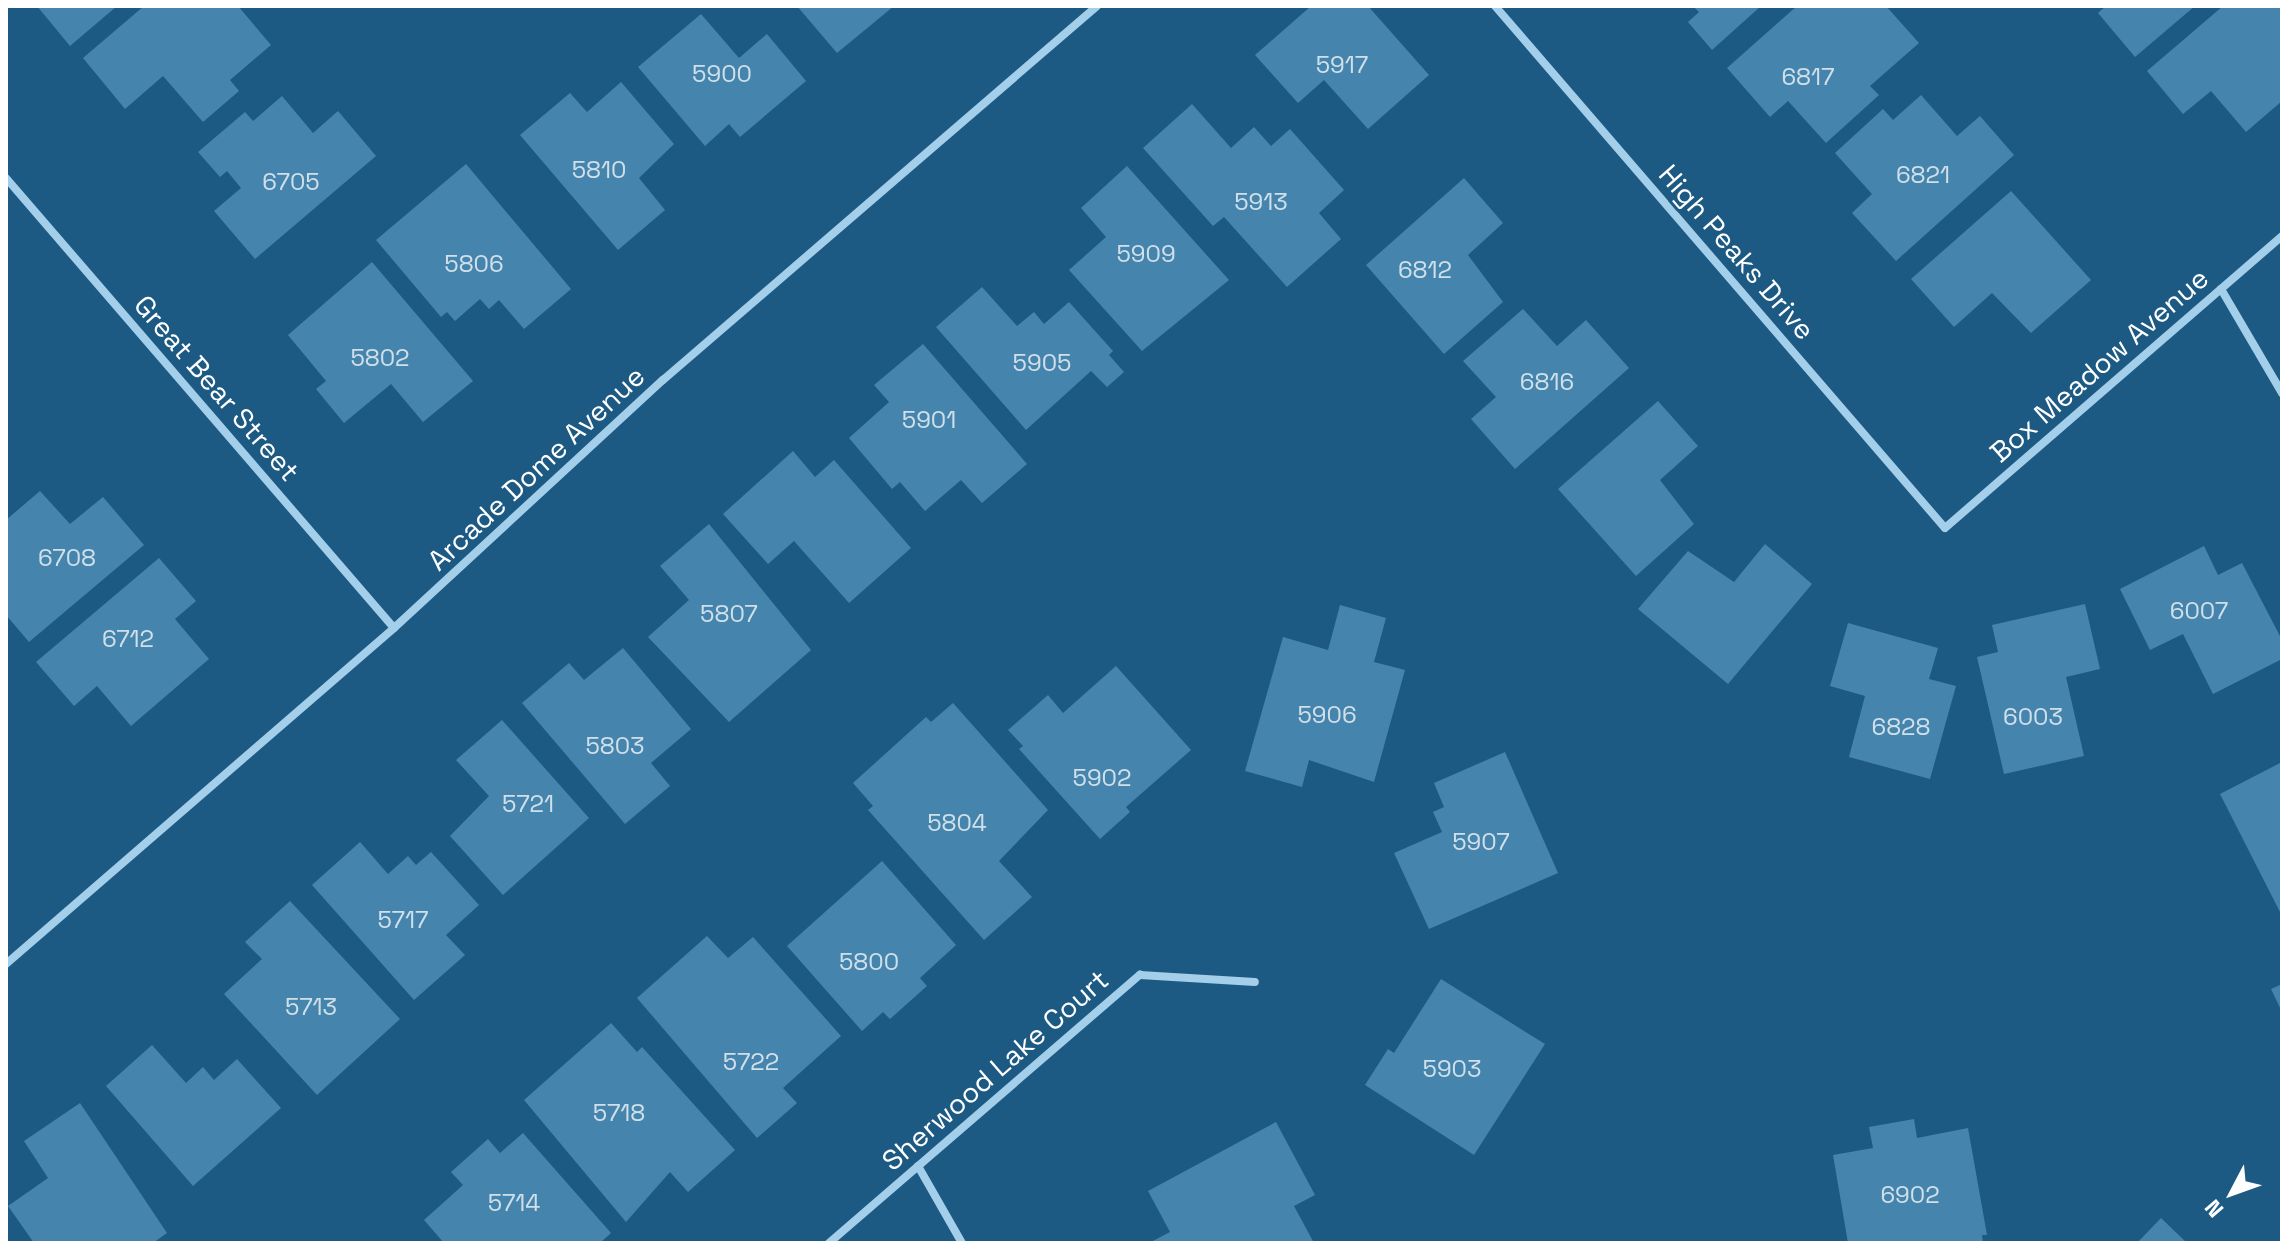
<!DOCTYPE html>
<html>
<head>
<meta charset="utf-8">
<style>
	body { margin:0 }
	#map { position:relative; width:2288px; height:1249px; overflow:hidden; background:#1d5a83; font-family:"Space Grotesk",sans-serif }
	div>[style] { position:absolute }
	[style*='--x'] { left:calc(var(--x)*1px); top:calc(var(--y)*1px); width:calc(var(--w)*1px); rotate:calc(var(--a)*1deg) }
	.building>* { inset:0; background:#4584ac }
	.minor>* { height:8px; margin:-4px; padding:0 4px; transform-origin:4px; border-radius:4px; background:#a3cfea }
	span { translate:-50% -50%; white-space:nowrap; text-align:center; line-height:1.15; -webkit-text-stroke:6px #1d5a83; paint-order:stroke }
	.number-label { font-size:24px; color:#d0e0ea }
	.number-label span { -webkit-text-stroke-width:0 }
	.street-label { font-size:28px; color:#fff }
	.frame { position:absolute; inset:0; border:8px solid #fff; pointer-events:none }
	.north { position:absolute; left:2192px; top:1153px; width:80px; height:80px; -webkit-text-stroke:6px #1d5a83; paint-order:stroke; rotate:229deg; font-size:22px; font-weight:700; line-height:32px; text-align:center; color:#fff }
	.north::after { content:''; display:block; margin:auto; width:28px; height:36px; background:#fff; clip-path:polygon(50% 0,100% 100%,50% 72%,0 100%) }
</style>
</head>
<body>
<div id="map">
	<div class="building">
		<i style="clip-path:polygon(37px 6px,117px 6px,70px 46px)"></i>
		<i style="clip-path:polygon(144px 6px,238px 6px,271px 45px,230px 80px,239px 91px,203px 122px,163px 76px,125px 109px,83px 58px)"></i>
		<i style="clip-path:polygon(797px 6px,894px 6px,837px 53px)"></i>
		<i style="clip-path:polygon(1311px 6px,1368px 6px,1429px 75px,1368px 129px,1324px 80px,1298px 103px,1255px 55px)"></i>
		<i style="clip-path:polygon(1693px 6px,1761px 6px,1712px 50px,1688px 22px,1699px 12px)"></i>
		<i style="clip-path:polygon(1797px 6px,1886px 6px,1919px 43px,1870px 86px,1879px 95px,1826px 143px,1788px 101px,1770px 117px,1727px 68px)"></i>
		<i style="clip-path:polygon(2106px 6px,2195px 6px,2135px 57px,2098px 13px)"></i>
		<i style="clip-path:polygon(2223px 6px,2282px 6px,2282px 101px,2246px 132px,2211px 91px,2183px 114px,2147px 71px)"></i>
		<i style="clip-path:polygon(701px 14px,739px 58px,767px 34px,806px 81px,740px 137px,729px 124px,705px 146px,638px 67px)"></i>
		<i style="clip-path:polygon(621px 82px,674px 144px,639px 178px,665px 210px,618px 250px,520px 135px,570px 93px,587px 112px)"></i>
		<i style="clip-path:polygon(1921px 95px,1957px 136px,1980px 116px,2014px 155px,1896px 261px,1852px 213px,1872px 194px,1835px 153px,1883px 109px,1893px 120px)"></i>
		<i style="clip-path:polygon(282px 96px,313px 133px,338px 111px,376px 156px,255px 259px,214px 211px,241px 188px,227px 171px,220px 177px,198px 152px,245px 112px,253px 121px)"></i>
		<i style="clip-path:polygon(1192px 104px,1231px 148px,1254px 127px,1271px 146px,1290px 129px,1344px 190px,1319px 213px,1341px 239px,1287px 287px,1224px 217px,1213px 226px,1143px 148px)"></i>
		<i style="clip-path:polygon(466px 164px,571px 289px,524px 329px,499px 300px,489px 309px,480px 299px,455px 321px,447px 312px,441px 317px,376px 240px)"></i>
		<i style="clip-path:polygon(1127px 166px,1229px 280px,1142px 351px,1069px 270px,1106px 237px,1081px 208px)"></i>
		<i style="clip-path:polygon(1464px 178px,1503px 223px,1468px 255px,1503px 302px,1444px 354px,1366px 265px)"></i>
		<i style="clip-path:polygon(2011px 191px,2091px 280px,2031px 333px,1992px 293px,1954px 327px,1911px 279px)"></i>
		<i style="clip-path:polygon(372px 262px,473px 381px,423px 422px,391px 384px,344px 423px,316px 389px,326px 381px,288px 335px)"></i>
		<i style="clip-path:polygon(982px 287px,1017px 326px,1034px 312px,1044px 324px,1069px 302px,1113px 351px,1109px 355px,1124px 372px,1107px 387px,1091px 371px,1026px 430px,936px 327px)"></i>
		<i style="clip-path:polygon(1523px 309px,1557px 346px,1586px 320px,1629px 368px,1515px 469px,1471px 419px,1496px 397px,1463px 361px)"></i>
		<i style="clip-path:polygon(923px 344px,1027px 464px,982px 503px,961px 480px,925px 511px,900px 482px,892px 489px,849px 438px,889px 402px,874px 385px)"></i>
		<i style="clip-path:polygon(1658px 401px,1698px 446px,1660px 480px,1694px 524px,1636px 576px,1558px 489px)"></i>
		<i style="clip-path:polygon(793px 451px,815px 477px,834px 460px,911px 548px,849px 603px,794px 541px,768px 564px,723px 514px)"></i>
		<i style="clip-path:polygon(40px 491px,70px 524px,103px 497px,144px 545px,29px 642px,6px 615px,6px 520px)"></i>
		<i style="clip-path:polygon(709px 524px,811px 650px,729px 722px,648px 637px,689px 600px,660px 566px)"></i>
		<i style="clip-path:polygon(1765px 544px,1812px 584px,1728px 684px,1638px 609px,1688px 551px,1734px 582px)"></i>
		<i style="clip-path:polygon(2204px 546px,2218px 575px,2242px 563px,2282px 640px,2282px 659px,2213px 694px,2183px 634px,2150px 650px,2120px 589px)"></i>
		<i style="clip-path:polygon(159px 558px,196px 601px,175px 619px,209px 659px,131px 726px,97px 686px,74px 706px,36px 662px)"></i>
		<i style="clip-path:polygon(2085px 604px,2100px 669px,2066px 677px,2084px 756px,2004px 774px,1977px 657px,1998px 652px,1992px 625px)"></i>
		<i style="clip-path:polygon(1340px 605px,1386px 618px,1374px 662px,1405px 670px,1374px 782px,1309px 760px,1302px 787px,1245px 771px,1283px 637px,1328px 650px)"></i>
		<i style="clip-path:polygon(1848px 623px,1938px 648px,1929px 679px,1956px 686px,1930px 779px,1849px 757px,1865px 696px,1830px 686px)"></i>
		<i style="clip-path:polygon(623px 648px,691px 729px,651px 763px,670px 786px,625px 824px,522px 703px,569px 663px,584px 680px)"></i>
		<i style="clip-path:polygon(1116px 666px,1191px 750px,1126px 807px,1130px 812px,1100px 839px,1019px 749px,1023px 746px,1008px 730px,1048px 695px,1063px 713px)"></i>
		<i style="clip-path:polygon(953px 703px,1048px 810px,999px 861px,1032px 897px,984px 940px,868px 810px,873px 806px,853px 783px,926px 717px,931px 722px)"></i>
		<i style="clip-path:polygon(502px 720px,589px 818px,503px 895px,450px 836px,489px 796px,456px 760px)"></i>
		<i style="clip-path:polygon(1505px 752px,1558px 873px,1429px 929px,1394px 853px,1442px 832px,1433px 812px,1444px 807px,1434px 783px)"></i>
		<i style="clip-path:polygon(2282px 762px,2282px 916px,2220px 794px)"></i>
		<i style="clip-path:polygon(360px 842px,388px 874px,408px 856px,416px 865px,431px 852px,479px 905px,446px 935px,465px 955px,414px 1000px,312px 885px)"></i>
		<i style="clip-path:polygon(882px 861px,956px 945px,920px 978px,927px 986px,890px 1019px,883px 1012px,862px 1031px,787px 946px)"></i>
		<i style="clip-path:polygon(290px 901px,400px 1019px,317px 1095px,224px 994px,262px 959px,245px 942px)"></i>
		<i style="clip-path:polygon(707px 936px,728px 958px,753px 937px,841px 1036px,783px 1088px,797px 1103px,757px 1138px,637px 998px)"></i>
		<i style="clip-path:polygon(1441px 979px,1545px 1044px,1474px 1155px,1365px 1085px,1388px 1049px,1394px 1053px)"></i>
		<i style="clip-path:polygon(2282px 984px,2282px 1012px,2271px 989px)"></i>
		<i style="clip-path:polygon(611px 1023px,637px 1052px,642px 1047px,735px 1150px,688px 1192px,670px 1172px,626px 1222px,524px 1100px)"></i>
		<i style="clip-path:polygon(152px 1045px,186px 1083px,203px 1067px,214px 1080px,237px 1059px,281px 1108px,193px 1186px,106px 1086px)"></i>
		<i style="clip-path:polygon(80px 1103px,167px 1233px,153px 1243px,34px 1243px,8px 1206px,48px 1178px,24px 1141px)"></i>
		<i style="clip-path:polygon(1914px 1119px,1917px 1138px,1968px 1128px,1987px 1235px,1982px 1235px,1983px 1243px,1848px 1243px,1833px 1155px,1873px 1148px,1869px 1127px)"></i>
		<i style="clip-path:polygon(1276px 1122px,1315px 1195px,1294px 1206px,1314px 1243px,1149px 1243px,1170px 1232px,1148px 1191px)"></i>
		<i style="clip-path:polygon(523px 1133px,611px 1233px,600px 1243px,444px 1243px,424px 1220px,463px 1185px,451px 1172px,488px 1139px,500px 1153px)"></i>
		<i style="clip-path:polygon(2161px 1218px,2187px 1243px,2137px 1243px)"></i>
	</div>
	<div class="minor">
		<i style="--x:1495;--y:6;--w:689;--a:49.24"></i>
		<i style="--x:1945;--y:528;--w:446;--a:-40.9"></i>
		<i style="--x:6;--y:178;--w:594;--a:49.23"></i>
		<i style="--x:2221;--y:289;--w:121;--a:59.6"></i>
		<i style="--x:6;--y:964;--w:513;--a:-40.89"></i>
		<i style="--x:394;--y:628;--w:366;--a:-42.7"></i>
		<i style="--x:663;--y:380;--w:573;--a:-40.75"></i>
		<i style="--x:918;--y:1166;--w:89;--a:60.3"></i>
		<i style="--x:829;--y:1243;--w:411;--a:-40.8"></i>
		<i style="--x:1140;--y:975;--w:115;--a:3.5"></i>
	</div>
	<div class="number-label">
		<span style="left:1342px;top:65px">5917</span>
		<span style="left:722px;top:74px">5900</span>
		<span style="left:1808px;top:77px">6817</span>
		<span style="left:599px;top:170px">5810</span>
		<span style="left:1923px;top:175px">6821</span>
		<span style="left:291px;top:182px">6705</span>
		<span style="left:1261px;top:202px">5913</span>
		<span style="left:1146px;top:254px">5909</span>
		<span style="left:474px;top:264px">5806</span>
		<span style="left:1425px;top:270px">6812</span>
		<span style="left:380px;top:358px">5802</span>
		<span style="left:1042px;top:363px">5905</span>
		<span style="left:1547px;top:382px">6816</span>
		<span style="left:929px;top:420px">5901</span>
		<span style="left:67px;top:558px">6708</span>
		<span style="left:2199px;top:611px">6007</span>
		<span style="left:729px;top:614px">5807</span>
		<span style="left:128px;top:639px">6712</span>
		<span style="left:1327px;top:715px">5906</span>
		<span style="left:2033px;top:717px">6003</span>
		<span style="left:1901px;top:727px">6828</span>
		<span style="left:615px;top:746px">5803</span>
		<span style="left:1102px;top:778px">5902</span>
		<span style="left:528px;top:804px">5721</span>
		<span style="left:957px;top:823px">5804</span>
		<span style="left:1481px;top:842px">5907</span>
		<span style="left:403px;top:920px">5717</span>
		<span style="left:869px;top:962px">5800</span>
		<span style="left:311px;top:1007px">5713</span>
		<span style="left:751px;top:1062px">5722</span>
		<span style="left:1452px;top:1069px">5903</span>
		<span style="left:619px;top:1113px">5718</span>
		<span style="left:1910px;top:1195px">6902</span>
		<span style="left:514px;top:1203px">5714</span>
	</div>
	<div class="street-label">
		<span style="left:1737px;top:252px;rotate:49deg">High Peaks Drive</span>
		<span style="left:2099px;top:365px;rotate:-41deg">Box Meadow Avenue</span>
		<span style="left:217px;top:388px;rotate:49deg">Great Bear Street</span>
		<span style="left:536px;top:468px;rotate:-43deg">Arcade Dome Avenue</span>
		<span style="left:995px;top:1070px;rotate:-41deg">Sherwood Lake Court</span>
	</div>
	<div class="frame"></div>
	<div class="north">N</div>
</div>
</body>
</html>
